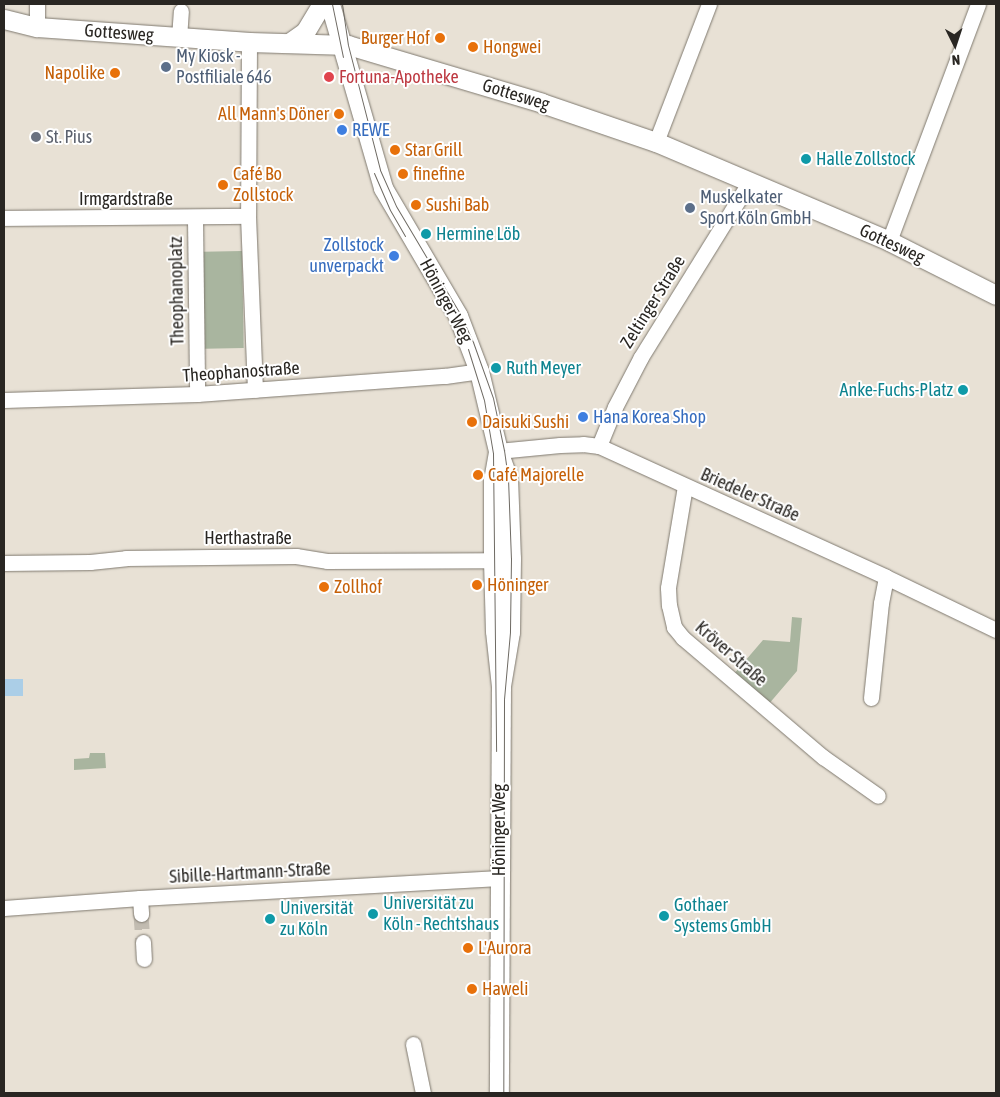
<!DOCTYPE html>
<html>
<head>
<meta charset="utf-8">
<style>
	body { margin:0 }
	#map { position:relative; width:1000px; height:1097px; overflow:hidden; background:#e8e1d5; font-family:"Asap Condensed",sans-serif }
	div>[style] { position:absolute }
	[style*='--x'] { left:calc(var(--x)*1px); top:calc(var(--y)*1px); width:calc(var(--w)*1px); rotate:calc(var(--a)*1deg) }
	.green>* { inset:0; background:#a9b59f; transform-origin:0 0 }
	.water>* { inset:0; background:#abcee7; transform-origin:0 0 }
	.minor-tunnel>* { height:15px; margin-top:-7.5px; transform-origin:0; background:repeating-linear-gradient(90deg,#c2bcb1 0 15px,transparent 0 23px) }
	.roads { filter:drop-shadow(0 0 1px #7f796f) drop-shadow(0 0 1px #7f796f) }
	.minor>* { height:15px; margin:-7.5px; padding:0 7.5px; transform-origin:7.5px; border-radius:7.5px; background:#fff }
	.tertiary>* { height:19px; margin:-9.5px; padding:0 9.5px; transform-origin:9.5px; border-radius:9.5px; background:#fff }
	.tram>* { height:1px; margin:-0.5px; padding:0 0.5px; transform-origin:0.5px; border-radius:0.5px; background:#6e6a63 }
	.dots>* { width:14px; height:14px; translate:-50% -50%; box-sizing:border-box; border:2px solid #fff; border-radius:50% }
	span { translate:-50% -50%; white-space:nowrap; text-align:center; line-height:1.15; -webkit-text-stroke:4px #fff; paint-order:stroke }
	.street-label { font-size:18px; color:#292622 }
	.food-label { font-size:18px; color:#c56008 }
	.right { translate:-100% -50%; text-align:right }
	.left { translate:0 -50%; text-align:left }
	.service-label { font-size:18px; color:#4e5e75 }
	.health-label { font-size:18px; color:#be3a42 }
	.shop-label { font-size:18px; color:#366cbe }
	.worship-label { font-size:18px; color:#5b616d }
	.culture-label { font-size:18px; color:#0d838f }
	.frame { position:absolute; inset:0; border:5px solid #292622; pointer-events:none }
	.north { position:absolute; left:930px; top:20px; width:50px; height:50px; -webkit-text-stroke:4px #fff; paint-order:stroke; rotate:176deg; font-size:14px; font-weight:700; line-height:20px; text-align:center; color:#292622 }
	.north::after { content:''; display:block; margin:auto; width:18px; height:22px; background:#292622; clip-path:polygon(50% 0,100% 100%,50% 72%,0 100%) }
</style>
</head>
<body>
<div id="map">
	<div class="green">
		<i style="left:242px;top:251px;width:97px;height:39px;rotate:89deg"></i>
		<i style="clip-path:polygon(792px 617px,802px 618px,797px 671px,768px 705px,733px 675px,763px 640px,790px 642px)"></i>
		<i style="clip-path:polygon(90px 753px,105px 753px,106px 768px,74px 770px,74px 759px,89px 758px)"></i>
	</div>
	<div class="water">
		<i style="left:5px;top:679px;width:18px;height:17px"></i>
	</div>
	<div class="minor-tunnel">
		<i style="--x:141;--y:914;--w:28;--a:86"></i>
	</div>
	<div class="roads">
		<div class="minor">
			<i style="--x:37;--y:4;--w:23;--a:90"></i>
			<i style="--x:179;--y:38;--w:27;--a:-86"></i>
			<i style="--x:249;--y:42;--w:174;--a:90.3"></i>
			<i style="--x:248;--y:216;--w:174;--a:87.7"></i>
			<i style="--x:656;--y:142;--w:148;--a:-69"></i>
			<i style="--x:4;--y:218;--w:244;--a:-0.5"></i>
			<i style="--x:195;--y:218;--w:176;--a:89.3"></i>
			<i style="--x:889;--y:241;--w:253;--a:-69.4"></i>
			<i style="--x:4;--y:400;--w:193;--a:-1.8"></i>
			<i style="--x:197;--y:394;--w:249;--a:-4.2"></i>
			<i style="--x:445;--y:376;--w:34;--a:-8"></i>
			<i style="--x:599;--y:446;--w:42;--a:-67.7"></i>
			<i style="--x:615;--y:407;--w:56;--a:-62.5"></i>
			<i style="--x:641;--y:357;--w:205;--a:-58.2"></i>
			<i style="--x:498;--y:451;--w:62;--a:-5.5"></i>
			<i style="--x:560;--y:445;--w:23;--a:-2"></i>
			<i style="--x:583;--y:444;--w:16;--a:7"></i>
			<i style="--x:599;--y:446;--w:315;--a:24.5"></i>
			<i style="--x:886;--y:577;--w:122;--a:25.7"></i>
			<i style="--x:685;--y:486;--w:103;--a:99.5"></i>
			<i style="--x:668;--y:588;--w:17;--a:87"></i>
			<i style="--x:669;--y:605;--w:23;--a:77"></i>
			<i style="--x:674;--y:627;--w:14;--a:51"></i>
			<i style="--x:683;--y:638;--w:184;--a:40.4"></i>
			<i style="--x:823;--y:757;--w:67;--a:35.3"></i>
			<i style="--x:4;--y:563;--w:86;--a:-0.7"></i>
			<i style="--x:90;--y:562;--w:36;--a:-6"></i>
			<i style="--x:126;--y:558;--w:170;--a:-0.7"></i>
			<i style="--x:296;--y:556;--w:31;--a:9"></i>
			<i style="--x:327;--y:561;--w:166;--a:-0.3"></i>
			<i style="--x:871;--y:698;--w:96;--a:-84"></i>
			<i style="--x:881;--y:603;--w:26;--a:-79"></i>
			<i style="--x:140;--y:898;--w:16;--a:86"></i>
			<i style="--x:4;--y:908;--w:136;--a:-4.2"></i>
			<i style="--x:140;--y:898;--w:360;--a:-3.2"></i>
			<i style="--x:143;--y:942;--w:17;--a:87"></i>
			<i style="--x:413;--y:1044;--w:50;--a:78.5"></i>
		</div>
		<div class="tertiary">
			<i style="--x:330;--y:4;--w:191;--a:73.9"></i>
			<i style="--x:383;--y:188;--w:148;--a:59.6"></i>
			<i style="--x:458;--y:316;--w:59;--a:69.1"></i>
			<i style="--x:479;--y:371;--w:82;--a:76.6"></i>
			<i style="--x:498;--y:451;--w:29;--a:70"></i>
			<i style="--x:508;--y:478;--w:80;--a:87.9"></i>
			<i style="--x:511;--y:558;--w:74;--a:90.8"></i>
			<i style="--x:510;--y:632;--w:55;--a:99.5"></i>
			<i style="--x:4;--y:19;--w:34;--a:14"></i>
			<i style="--x:37;--y:27;--w:213;--a:4"></i>
			<i style="--x:249;--y:42;--w:99;--a:1.7"></i>
			<i style="--x:348;--y:45;--w:202;--a:16.6"></i>
			<i style="--x:542;--y:103;--w:120;--a:18.9"></i>
			<i style="--x:656;--y:142;--w:253;--a:23"></i>
			<i style="--x:889;--y:241;--w:120;--a:26.8"></i>
			<i style="--x:289;--y:43;--w:19;--a:-35"></i>
			<i style="--x:305;--y:32;--w:33;--a:-59"></i>
			<i style="--x:498;--y:452;--w:27;--a:100"></i>
			<i style="--x:493;--y:479;--w:81;--a:90"></i>
			<i style="--x:493;--y:560;--w:71;--a:88.4"></i>
			<i style="--x:495;--y:631;--w:55;--a:83.8"></i>
			<i style="--x:501;--y:686;--w:407;--a:90.3"></i>
		</div>
	</div>
	<div class="tram">
		<i style="--x:332;--y:4;--w:54;--a:78.3"></i>
		<i style="--x:342;--y:4;--w:41;--a:81.7"></i>
		<i style="--x:348;--y:45;--w:129;--a:75.6"></i>
		<i style="--x:380;--y:170;--w:39;--a:66"></i>
		<i style="--x:396;--y:206;--w:126;--a:59.3"></i>
		<i style="--x:460;--y:314;--w:31;--a:65"></i>
		<i style="--x:473;--y:342;--w:59;--a:70.3"></i>
		<i style="--x:493;--y:398;--w:53;--a:78.1"></i>
		<i style="--x:504;--y:450;--w:28;--a:82"></i>
		<i style="--x:508;--y:478;--w:80;--a:87.9"></i>
		<i style="--x:511;--y:558;--w:74;--a:90.8"></i>
		<i style="--x:510;--y:632;--w:67;--a:95.1"></i>
		<i style="--x:504;--y:699;--w:394;--a:90.1"></i>
		<i style="--x:374;--y:173;--w:40;--a:66.6"></i>
		<i style="--x:390;--y:210;--w:30;--a:60"></i>
		<i style="--x:468;--y:349;--w:53;--a:72.6"></i>
		<i style="--x:484;--y:400;--w:54;--a:80.4"></i>
		<i style="--x:493;--y:453;--w:298;--a:89.4"></i>
	</div>
	<div class="dots">
		<i style="left:440px;top:38px;background:#e8710a"></i>
		<i style="left:473px;top:47px;background:#e8710a"></i>
		<i style="left:166px;top:67px;background:#5c6f8a"></i>
		<i style="left:115px;top:73px;background:#e8710a"></i>
		<i style="left:329px;top:77px;background:#e0444e"></i>
		<i style="left:339px;top:114px;background:#e8710a"></i>
		<i style="left:342px;top:130px;background:#3f7fe0"></i>
		<i style="left:36px;top:137px;background:#6b7280"></i>
		<i style="left:395px;top:150px;background:#e8710a"></i>
		<i style="left:806px;top:159px;background:#0f9aa8"></i>
		<i style="left:403px;top:174px;background:#e8710a"></i>
		<i style="left:223px;top:185px;background:#e8710a"></i>
		<i style="left:416px;top:205px;background:#e8710a"></i>
		<i style="left:690px;top:208px;background:#5c6f8a"></i>
		<i style="left:426px;top:234px;background:#0f9aa8"></i>
		<i style="left:394px;top:256px;background:#3f7fe0"></i>
		<i style="left:496px;top:368px;background:#0f9aa8"></i>
		<i style="left:963px;top:390px;background:#0f9aa8"></i>
		<i style="left:583px;top:417px;background:#3f7fe0"></i>
		<i style="left:472px;top:422px;background:#e8710a"></i>
		<i style="left:478px;top:475px;background:#e8710a"></i>
		<i style="left:477px;top:585px;background:#e8710a"></i>
		<i style="left:324px;top:587px;background:#e8710a"></i>
		<i style="left:373px;top:914px;background:#0f9aa8"></i>
		<i style="left:664px;top:916px;background:#0f9aa8"></i>
		<i style="left:270px;top:919px;background:#0f9aa8"></i>
		<i style="left:468px;top:948px;background:#e8710a"></i>
		<i style="left:472px;top:989px;background:#e8710a"></i>
	</div>
	<div class="street-label">
		<span style="left:119px;top:33px;rotate:4deg">Gottesweg</span>
		<span style="left:516px;top:95px;rotate:17deg">Gottesweg</span>
		<span style="left:126px;top:199px">Irmgardstraße</span>
		<span style="left:892px;top:244px;rotate:25deg">Gottesweg</span>
		<span style="left:177px;top:291px;rotate:-91deg">Theophanoplatz</span>
		<span style="left:446px;top:301px;rotate:62deg">Höninger Weg</span>
		<span style="left:653px;top:302px;rotate:-58deg">Zeltinger Straße</span>
		<span style="left:241px;top:372px;rotate:-4deg">Theophanostraße</span>
		<span style="left:750px;top:495px;rotate:24deg">Briedeler Straße</span>
		<span style="left:248px;top:538px">Herthastraße</span>
		<span style="left:731px;top:654px;rotate:41deg">Kröver Straße</span>
		<span style="left:499px;top:830px;rotate:-90deg">Höninger Weg</span>
		<span style="left:250px;top:873px;rotate:-3deg">Sibille-Hartmann-Straße</span>
	</div>
	<div class="food-label">
		<span class="right" style="left:430px;top:38px">Burger Hof</span>
		<span class="left" style="left:483px;top:47px">Hongwei</span>
		<span class="right" style="left:105px;top:73px">Napolike</span>
		<span class="right" style="left:329px;top:114px">All Mann's Döner</span>
		<span class="left" style="left:405px;top:150px">Star Grill</span>
		<span class="left" style="left:413px;top:174px">finefine</span>
		<span class="left" style="left:233px;top:185px">Café Bo<br>Zollstock</span>
		<span class="left" style="left:426px;top:205px">Sushi Bab</span>
		<span class="left" style="left:482px;top:422px">Daisuki Sushi</span>
		<span class="left" style="left:488px;top:475px">Café Majorelle</span>
		<span class="left" style="left:487px;top:585px">Höninger</span>
		<span class="left" style="left:334px;top:587px">Zollhof</span>
		<span class="left" style="left:478px;top:948px">L'Aurora</span>
		<span class="left" style="left:482px;top:989px">Haweli</span>
	</div>
	<div class="service-label">
		<span class="left" style="left:176px;top:67px">My Kiosk -<br>Postfiliale 646</span>
		<span class="left" style="left:700px;top:208px">Muskelkater<br>Sport Köln GmbH</span>
	</div>
	<div class="health-label">
		<span class="left" style="left:339px;top:77px">Fortuna-Apotheke</span>
	</div>
	<div class="shop-label">
		<span class="left" style="left:352px;top:130px">REWE</span>
		<span class="right" style="left:384px;top:256px">Zollstock<br>unverpackt</span>
		<span class="left" style="left:593px;top:417px">Hana Korea Shop</span>
	</div>
	<div class="worship-label">
		<span class="left" style="left:46px;top:137px">St. Pius</span>
	</div>
	<div class="culture-label">
		<span class="left" style="left:816px;top:159px">Halle Zollstock</span>
		<span class="left" style="left:436px;top:234px">Hermine Löb</span>
		<span class="left" style="left:506px;top:368px">Ruth Meyer</span>
		<span class="right" style="left:953px;top:390px">Anke-Fuchs-Platz</span>
		<span class="left" style="left:383px;top:914px">Universität zu<br>Köln - Rechtshaus</span>
		<span class="left" style="left:674px;top:916px">Gothaer<br>Systems GmbH</span>
		<span class="left" style="left:280px;top:919px">Universität<br>zu Köln</span>
	</div>
	<div class="frame"></div>
	<div class="north">N</div>
</div>
</body>
</html>
